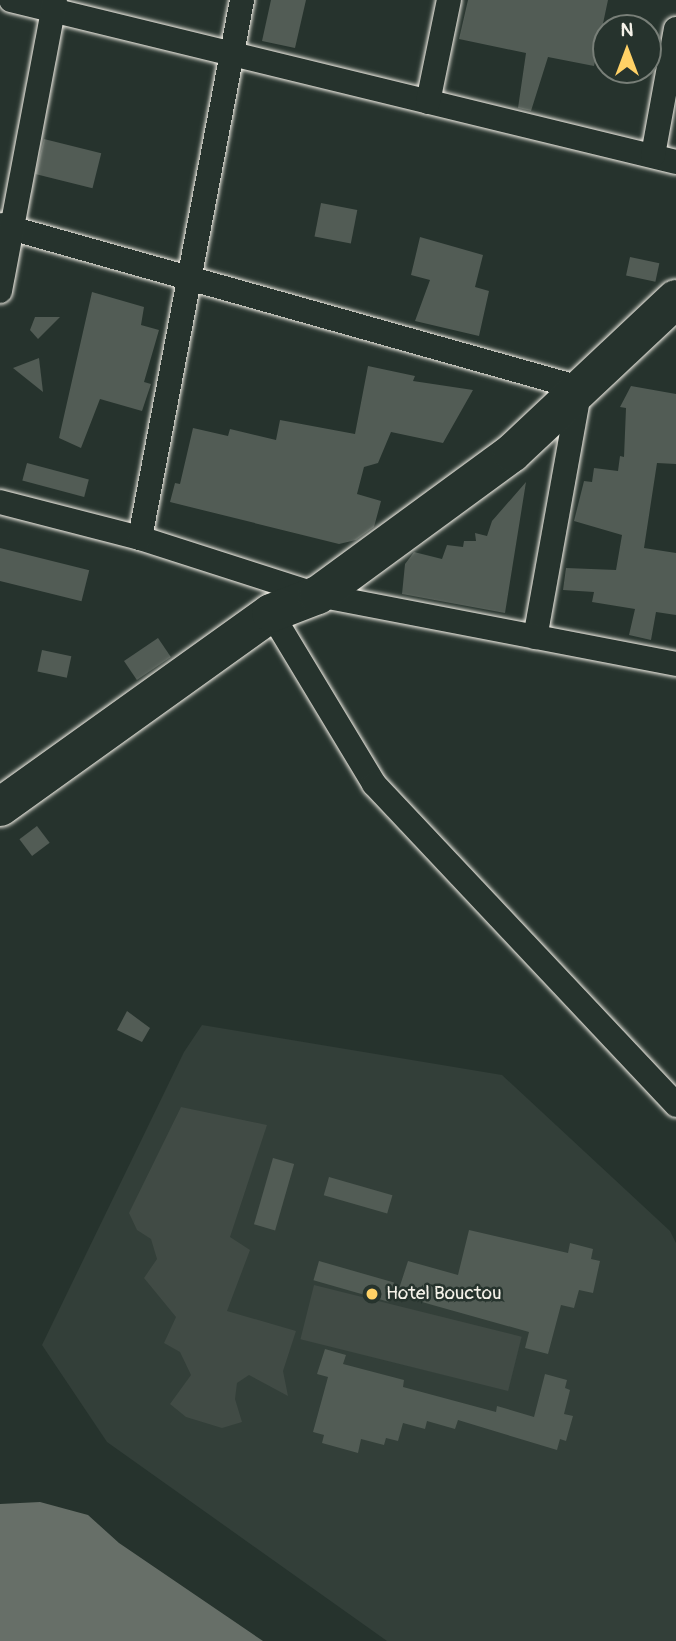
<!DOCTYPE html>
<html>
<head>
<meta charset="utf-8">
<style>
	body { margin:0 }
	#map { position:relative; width:676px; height:1641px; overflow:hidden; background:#26332d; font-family:Pangolin,sans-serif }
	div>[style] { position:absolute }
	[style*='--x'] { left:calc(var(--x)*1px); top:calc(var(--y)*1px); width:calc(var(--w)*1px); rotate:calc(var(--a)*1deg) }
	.built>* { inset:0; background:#333f39 }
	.green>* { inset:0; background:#414b45; transform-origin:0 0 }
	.water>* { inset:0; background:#676f68 }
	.building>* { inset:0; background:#525c55; transform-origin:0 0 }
	.roads { filter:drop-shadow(0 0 2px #f4f1e8) drop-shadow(0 0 2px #f4f1e8) }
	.street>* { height:24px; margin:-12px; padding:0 12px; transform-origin:12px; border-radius:12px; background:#26332d }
	.primary>* { height:38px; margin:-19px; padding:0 19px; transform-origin:19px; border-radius:19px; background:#26332d }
	.dots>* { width:19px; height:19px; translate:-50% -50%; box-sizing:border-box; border:4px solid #26332d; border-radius:50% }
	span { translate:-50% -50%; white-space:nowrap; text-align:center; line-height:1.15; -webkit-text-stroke:5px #26332d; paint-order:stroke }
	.poi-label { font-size:19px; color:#f4f1e8 }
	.left { translate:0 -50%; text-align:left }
	.north { position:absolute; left:592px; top:14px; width:70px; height:70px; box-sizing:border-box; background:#26332d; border:2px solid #787f78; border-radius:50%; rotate:0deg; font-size:19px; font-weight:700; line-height:28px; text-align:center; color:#f4f1e8 }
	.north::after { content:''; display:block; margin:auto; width:24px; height:32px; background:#ffd166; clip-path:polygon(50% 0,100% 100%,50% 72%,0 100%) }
</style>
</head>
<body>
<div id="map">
	<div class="built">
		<i style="clip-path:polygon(202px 1025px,502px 1075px,670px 1231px,676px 1243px,676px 1641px,387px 1641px,107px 1442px,42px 1345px,184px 1052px)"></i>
	</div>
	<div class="green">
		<i style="clip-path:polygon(181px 1107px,267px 1125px,230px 1237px,250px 1250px,227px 1311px,296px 1331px,283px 1371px,288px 1396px,249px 1375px,237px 1383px,235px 1399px,242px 1422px,222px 1428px,186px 1417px,170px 1404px,191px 1375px,180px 1352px,164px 1343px,176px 1317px,144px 1278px,157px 1259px,151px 1239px,137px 1230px,129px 1213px)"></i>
		<i style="left:314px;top:1285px;width:214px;height:56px;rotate:14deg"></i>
	</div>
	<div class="water">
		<i style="clip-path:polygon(40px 1502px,88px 1515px,119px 1543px,263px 1641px,0 1641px,0 1504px)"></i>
	</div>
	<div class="building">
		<i style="clip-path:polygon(271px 0,306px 0,295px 48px,262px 41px)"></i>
		<i style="clip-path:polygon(468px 0,608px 0,594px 66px,548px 57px,531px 111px,518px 108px,526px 53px,459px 39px)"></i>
		<i style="left:44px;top:139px;width:59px;height:36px;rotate:14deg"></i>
		<i style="left:321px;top:203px;width:37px;height:34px;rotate:11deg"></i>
		<i style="clip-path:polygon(420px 237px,483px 255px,475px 287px,489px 291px,479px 336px,415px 321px,430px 280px,411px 275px)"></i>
		<i style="left:630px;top:257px;width:30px;height:19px;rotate:12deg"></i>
		<i style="clip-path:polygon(92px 292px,144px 307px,141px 325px,159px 330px,144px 382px,151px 384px,142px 411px,100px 399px,81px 448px,59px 438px)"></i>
		<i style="clip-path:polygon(35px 317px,60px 317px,38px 339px,30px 330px)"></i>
		<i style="clip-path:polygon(39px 358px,43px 392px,13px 368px)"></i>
		<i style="clip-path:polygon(368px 366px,415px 376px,413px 381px,473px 390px,443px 443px,391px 432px,378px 463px,364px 467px,357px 494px,381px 501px,374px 527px,356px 540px,339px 544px,170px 502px,175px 483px,180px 484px,193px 428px,228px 436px,230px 429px,276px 440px,280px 420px,355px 434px)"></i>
		<i style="clip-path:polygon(631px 386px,676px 394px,676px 464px,657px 463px,644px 548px,676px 553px,676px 615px,656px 612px,651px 640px,629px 635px,635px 609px,592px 602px,594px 592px,563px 590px,566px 568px,616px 570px,622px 535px,574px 521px,584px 481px,592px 482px,594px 468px,618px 471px,620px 456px,624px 457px,626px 408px,620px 407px)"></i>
		<i style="left:27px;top:463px;width:64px;height:18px;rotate:15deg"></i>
		<i style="clip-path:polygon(526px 482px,505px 613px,402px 594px,405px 564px,414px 552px,442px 559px,447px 545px,463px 547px,464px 541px,476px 541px,475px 533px,487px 536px,492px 521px)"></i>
		<i style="left:0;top:548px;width:92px;height:32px;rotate:14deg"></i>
		<i style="left:158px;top:638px;width:23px;height:41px;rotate:56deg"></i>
		<i style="left:42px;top:650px;width:30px;height:22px;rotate:12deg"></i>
		<i style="left:37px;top:826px;width:21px;height:22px;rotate:53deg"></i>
		<i style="clip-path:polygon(127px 1011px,150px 1028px,142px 1042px,117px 1030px)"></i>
		<i style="left:273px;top:1158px;width:22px;height:69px;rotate:16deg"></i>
		<i style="left:329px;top:1177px;width:66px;height:19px;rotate:16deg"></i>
		<i style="clip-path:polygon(469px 1230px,568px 1253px,570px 1243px,593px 1249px,591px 1259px,600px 1261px,593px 1293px,579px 1290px,574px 1308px,561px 1305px,548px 1354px,525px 1348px,529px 1332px,397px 1295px,408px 1261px,458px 1275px)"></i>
		<i style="left:319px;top:1261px;width:78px;height:20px;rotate:16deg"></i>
		<i style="clip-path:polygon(325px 1349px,346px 1355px,343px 1364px,404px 1380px,403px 1387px,496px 1412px,497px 1406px,534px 1417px,545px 1374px,567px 1380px,565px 1388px,570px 1390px,564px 1414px,573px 1416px,566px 1441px,560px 1439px,557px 1450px,458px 1420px,455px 1429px,427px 1421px,425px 1429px,403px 1423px,398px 1441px,386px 1438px,384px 1445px,361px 1439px,358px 1453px,322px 1443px,324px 1435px,313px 1432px,328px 1377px,317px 1374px)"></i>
	</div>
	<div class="roads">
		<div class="street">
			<i style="--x:11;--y:0;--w:684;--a:13.69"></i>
			<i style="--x:428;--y:102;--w:104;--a:-78.4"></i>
			<i style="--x:653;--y:155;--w:128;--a:-79.7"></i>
			<i style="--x:0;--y:225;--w:602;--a:15.7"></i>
			<i style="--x:580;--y:388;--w:253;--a:100.2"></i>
			<i style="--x:0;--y:291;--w:296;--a:-79.3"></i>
			<i style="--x:0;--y:502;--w:145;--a:14.4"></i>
			<i style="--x:140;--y:538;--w:187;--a:17.8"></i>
			<i style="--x:318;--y:595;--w:365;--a:10.9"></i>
			<i style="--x:140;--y:538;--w:548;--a:-79.26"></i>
			<i style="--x:271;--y:613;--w:200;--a:58.9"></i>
			<i style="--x:374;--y:784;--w:441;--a:46.7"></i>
		</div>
		<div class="primary">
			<i style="--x:0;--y:807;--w:333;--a:-35.6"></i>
			<i style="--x:271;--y:613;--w:50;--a:-21"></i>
			<i style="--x:318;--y:595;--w:240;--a:-36.2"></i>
			<i style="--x:512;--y:453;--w:225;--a:-43.2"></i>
		</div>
	</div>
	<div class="dots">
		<i style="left:372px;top:1294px;background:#ffd166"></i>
	</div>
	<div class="poi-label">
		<span class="left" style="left:386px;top:1294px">Hotel Bouctou</span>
	</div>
	<div class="north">N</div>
</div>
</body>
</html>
